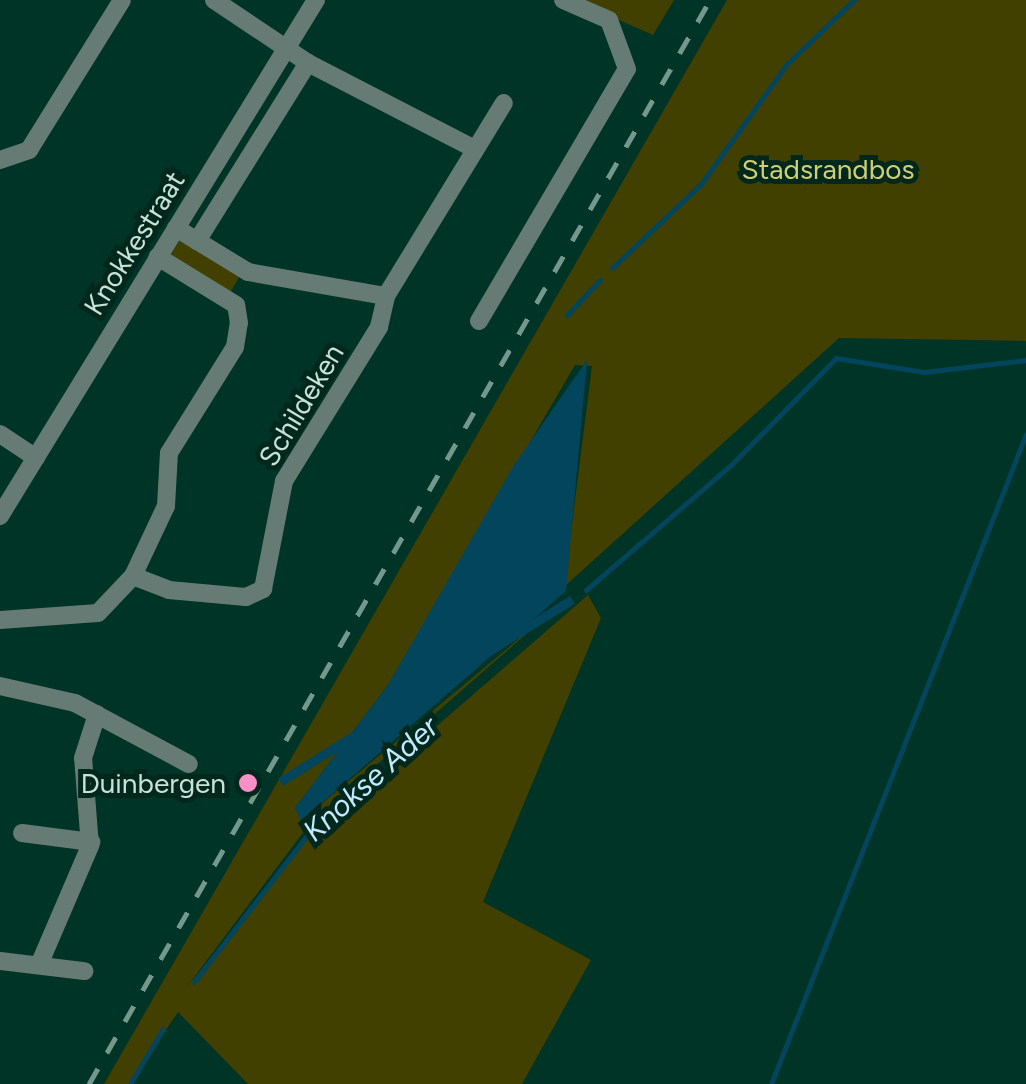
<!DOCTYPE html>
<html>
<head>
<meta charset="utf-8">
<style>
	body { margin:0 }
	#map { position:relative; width:1026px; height:1084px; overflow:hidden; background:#003426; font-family:Figtree,sans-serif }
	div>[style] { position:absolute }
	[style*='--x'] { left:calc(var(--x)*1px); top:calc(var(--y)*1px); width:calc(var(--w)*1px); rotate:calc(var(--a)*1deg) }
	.green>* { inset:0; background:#414000; transform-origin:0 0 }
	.water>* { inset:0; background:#03455c; transform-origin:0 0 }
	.stream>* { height:5px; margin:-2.5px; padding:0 2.5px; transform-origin:2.5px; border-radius:2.5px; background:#03455c }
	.minor>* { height:18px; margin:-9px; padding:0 9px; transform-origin:9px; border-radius:9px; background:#667b73 }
	.rail>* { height:5px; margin-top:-2.5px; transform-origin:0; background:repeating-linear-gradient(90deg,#74988c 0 18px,transparent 0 36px) }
	.dots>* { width:28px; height:28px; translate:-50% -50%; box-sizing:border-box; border:5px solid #02281d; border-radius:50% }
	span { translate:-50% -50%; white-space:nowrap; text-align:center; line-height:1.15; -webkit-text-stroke:10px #02281d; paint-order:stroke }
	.park-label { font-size:28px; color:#d0d072 }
	.street-label { font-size:28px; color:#c9e2d7 }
	.poi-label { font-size:28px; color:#c9e2d7 }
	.right { translate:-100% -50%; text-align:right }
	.water-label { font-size:30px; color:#c3e9fc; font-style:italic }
</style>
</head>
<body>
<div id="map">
	<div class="green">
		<i style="clip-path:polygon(573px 0,674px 0,653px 35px)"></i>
		<i style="clip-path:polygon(727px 0,1026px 0,1026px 341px,839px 338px,564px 587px,592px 366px,575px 365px,388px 685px,295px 808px,302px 820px,570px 596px,311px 822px,186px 988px,310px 836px,588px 595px,601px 618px,483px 902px,591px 960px,522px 1084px,248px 1084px,178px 1012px,130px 1084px,104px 1084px)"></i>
		<i style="left:180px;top:240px;width:70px;height:19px;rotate:31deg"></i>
	</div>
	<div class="water">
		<i style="clip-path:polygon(587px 360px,566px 591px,301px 821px,295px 808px,388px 685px,514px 465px)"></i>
		<i style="left:570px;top:596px;width:9px;height:344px;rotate:58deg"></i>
	</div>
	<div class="stream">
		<i style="--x:612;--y:268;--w:122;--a:-43.3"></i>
		<i style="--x:701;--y:184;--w:148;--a:-54.4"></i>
		<i style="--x:787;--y:64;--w:93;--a:-43.7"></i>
		<i style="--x:567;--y:315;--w:48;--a:-46.7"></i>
		<i style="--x:586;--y:590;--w:191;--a:-40.8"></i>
		<i style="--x:731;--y:465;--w:150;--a:-45.5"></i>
		<i style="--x:836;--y:358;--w:89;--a:9"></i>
		<i style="--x:924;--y:372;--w:103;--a:-6.7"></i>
		<i style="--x:194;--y:982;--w:192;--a:-52.4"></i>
		<i style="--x:130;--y:1084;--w:64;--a:-59"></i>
		<i style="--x:771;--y:1084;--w:698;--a:-68.58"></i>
	</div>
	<div class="minor">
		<i style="--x:214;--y:0;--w:113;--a:33.8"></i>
		<i style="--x:308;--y:63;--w:186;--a:27.3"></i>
		<i style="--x:0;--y:160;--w:31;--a:-19"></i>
		<i style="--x:29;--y:150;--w:176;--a:-58.2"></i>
		<i style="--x:176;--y:228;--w:84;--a:31.4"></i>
		<i style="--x:248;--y:272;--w:140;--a:9.9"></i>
		<i style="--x:386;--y:296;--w:226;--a:-58.6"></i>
		<i style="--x:197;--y:241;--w:210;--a:-58.1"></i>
		<i style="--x:479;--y:321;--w:292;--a:-59.6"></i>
		<i style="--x:627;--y:69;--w:52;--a:-110.2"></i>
		<i style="--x:609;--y:20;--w:50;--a:-156.5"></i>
		<i style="--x:0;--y:434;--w:43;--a:33.7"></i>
		<i style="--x:0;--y:516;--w:605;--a:-58.52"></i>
		<i style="--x:133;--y:576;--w:77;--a:-64.8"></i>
		<i style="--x:166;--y:506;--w:53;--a:-86.8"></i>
		<i style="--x:169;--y:453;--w:125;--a:-58.1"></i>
		<i style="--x:235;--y:347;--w:24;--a:-81"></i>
		<i style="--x:239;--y:323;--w:18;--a:-99"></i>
		<i style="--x:236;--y:305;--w:92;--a:-148.4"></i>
		<i style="--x:0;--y:620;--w:98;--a:-4.1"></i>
		<i style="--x:98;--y:613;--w:51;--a:-46.6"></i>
		<i style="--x:133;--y:576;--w:39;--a:21"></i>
		<i style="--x:169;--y:590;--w:77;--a:5.2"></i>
		<i style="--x:246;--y:597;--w:19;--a:-25"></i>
		<i style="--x:263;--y:589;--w:110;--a:-79"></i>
		<i style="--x:284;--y:481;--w:181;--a:-58.3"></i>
		<i style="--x:379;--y:327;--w:32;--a:-77"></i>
		<i style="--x:0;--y:686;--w:77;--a:12.8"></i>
		<i style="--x:75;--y:703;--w:129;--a:28.2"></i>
		<i style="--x:22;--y:833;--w:70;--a:7.4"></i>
		<i style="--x:0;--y:961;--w:85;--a:6.8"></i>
		<i style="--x:39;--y:965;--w:129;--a:-66.8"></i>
		<i style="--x:90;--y:846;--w:88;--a:-94.5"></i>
		<i style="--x:83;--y:758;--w:46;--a:-72.3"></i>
	</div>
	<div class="rail">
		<i style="--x:89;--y:1084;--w:1249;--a:-60.19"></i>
	</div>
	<div class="dots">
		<i style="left:248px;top:783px;background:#fa8fc6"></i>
	</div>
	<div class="park-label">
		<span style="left:828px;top:169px">Stadsrandbos</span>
	</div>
	<div class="street-label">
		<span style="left:134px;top:243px;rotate:-58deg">Knokkestraat</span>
		<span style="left:301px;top:405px;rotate:-59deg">Schildeken</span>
	</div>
	<div class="poi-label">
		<span class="right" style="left:226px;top:783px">Duinbergen</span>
	</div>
	<div class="water-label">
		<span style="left:371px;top:779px;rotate:-42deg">Knokse Ader</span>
	</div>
</div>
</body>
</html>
